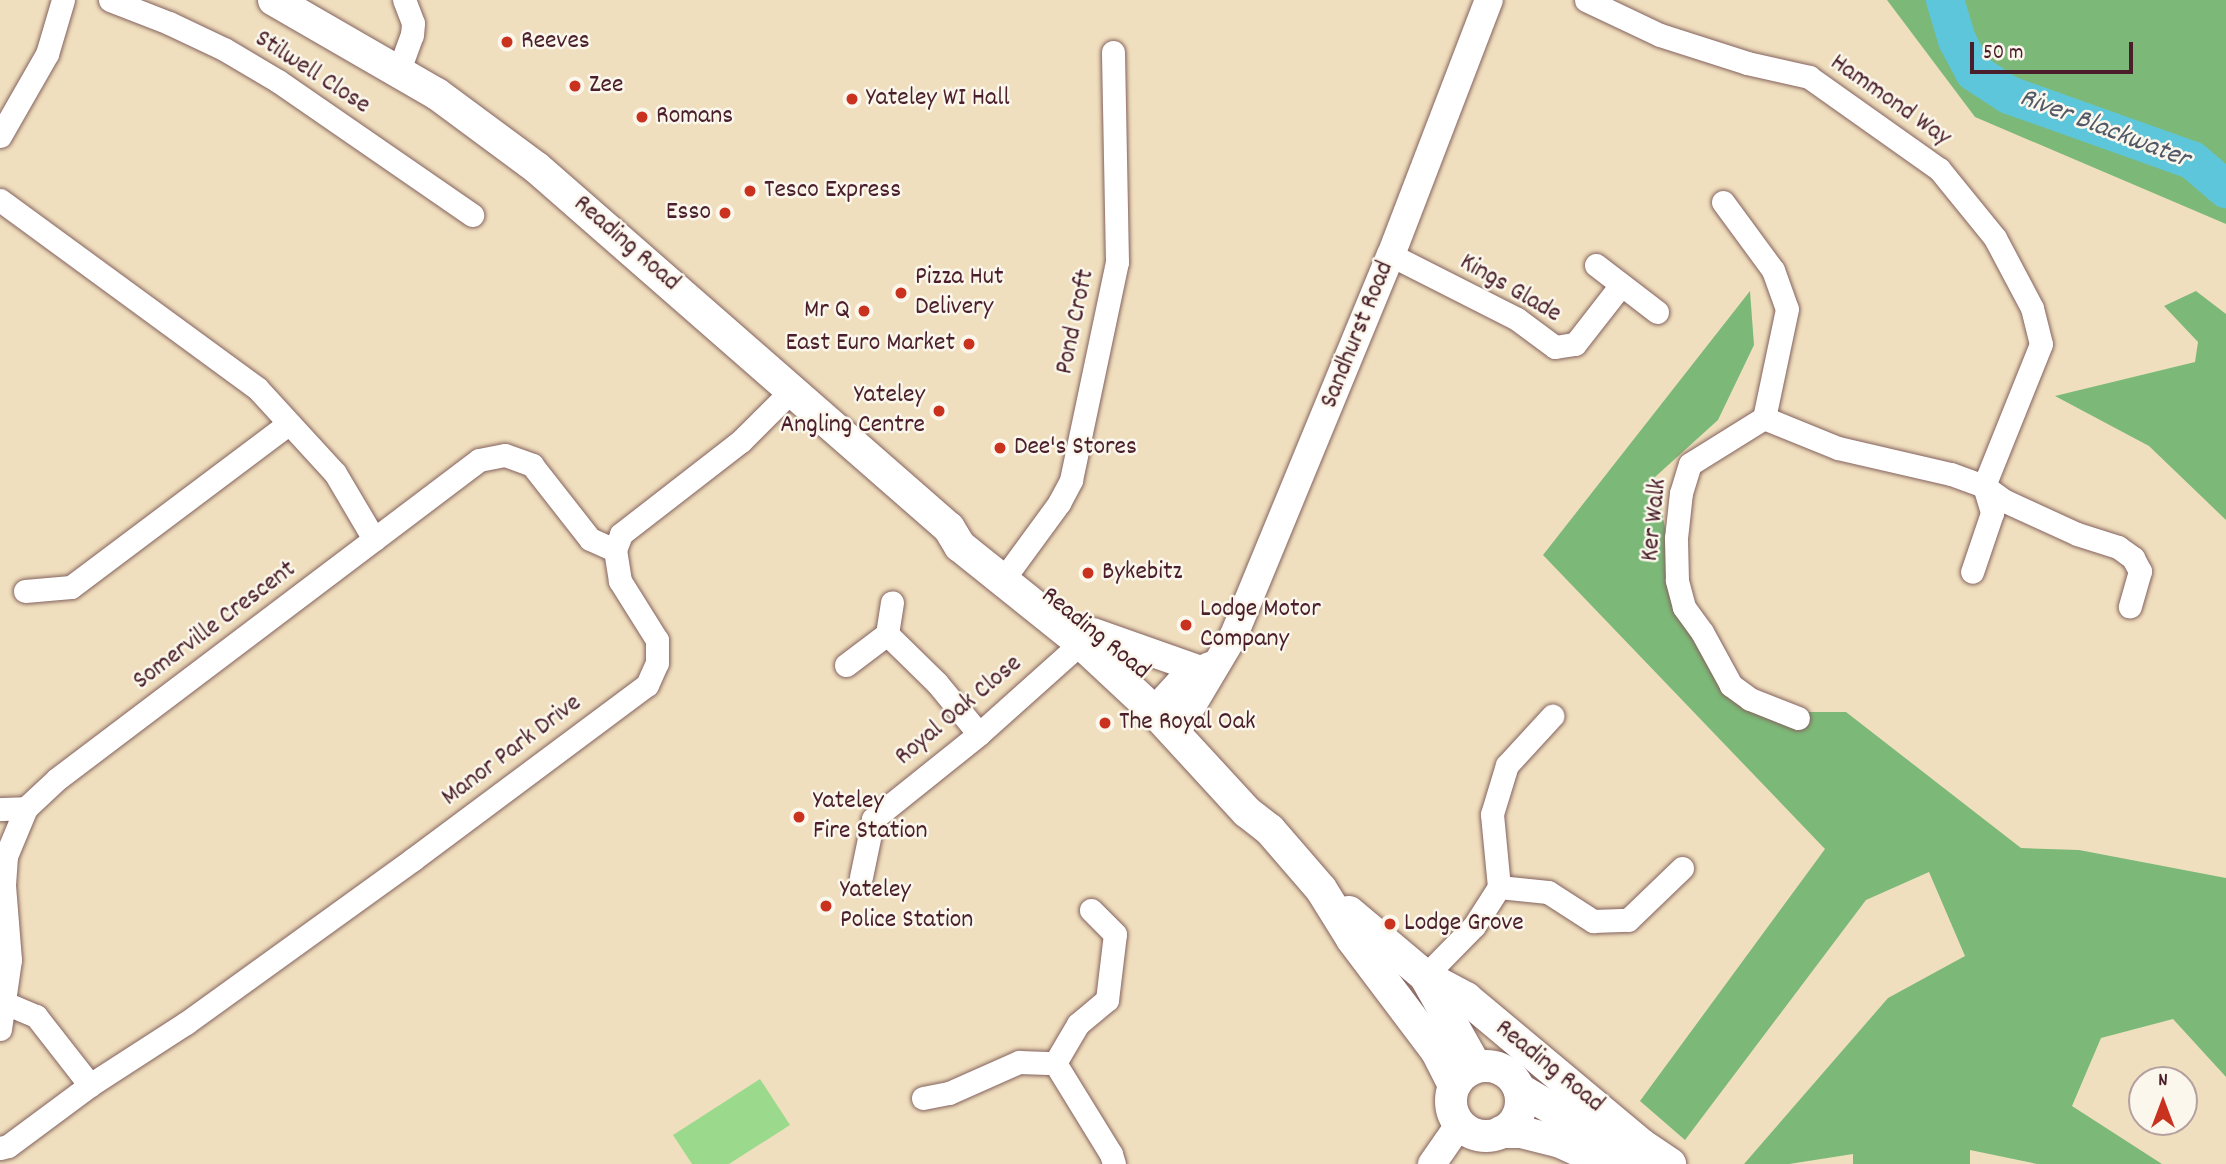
<!DOCTYPE html>
<html>
<head>
<meta charset="utf-8">
<style>
	body { margin:0 }
	#map { position:relative; width:2226px; height:1164px; overflow:hidden; background:#f0dfbe; font-family:Dekko,sans-serif }
	div>[style] { position:absolute }
	[style*='--x'] { left:calc(var(--x)*1px); top:calc(var(--y)*1px); width:calc(var(--w)*1px); rotate:calc(var(--a)*1deg) }
	.green>* { inset:0; background:#9bd98d }
	.forest>* { inset:0; background:#7cb978 }
	.river>* { height:38px; margin:-19px; padding:0 19px; transform-origin:19px; border-radius:19px; background:#5ec6da }
	.roads { filter:drop-shadow(0 0 2px #84625e) drop-shadow(0 0 2px #84625e) }
	.minor>* { height:23px; margin:-11.5px; padding:0 11.5px; transform-origin:11.5px; border-radius:11.5px; background:#fff }
	.tertiary>* { height:28px; margin:-14px; padding:0 14px; transform-origin:14px; border-radius:14px; background:#fff }
	.secondary>* { height:32px; margin:-16px; padding:0 16px; transform-origin:16px; border-radius:16px; background:#fff }
	.secondary>.ring { margin:-16px; padding:0; box-sizing:content-box; background:none; border:32px solid #fff; border-radius:50% }
	.dots>* { width:19px; height:19px; translate:-50% -50%; box-sizing:border-box; border:4px solid #fbf7ec; border-radius:50% }
	span { translate:-50% -50%; white-space:nowrap; text-align:center; line-height:1.15; -webkit-text-stroke:5px #fbf7ec; paint-order:stroke }
	.poi-label { font-size:26px; color:#4a1f2b }
	.left { translate:0 -50%; text-align:left }
	.right { translate:-100% -50%; text-align:right }
	.street-label { font-size:26px; color:#4a1f2b }
	.water-label { font-size:28px; color:#515968; font-style:italic }
	.north { position:absolute; left:2128px; top:1066px; width:70px; height:70px; box-sizing:border-box; background:#fbf7ec; border:2px solid #b4a19f; border-radius:50%; rotate:0deg; font-size:19px; font-weight:700; line-height:28px; text-align:center; color:#4a1f2b }
	.north::after { content:''; display:block; margin:auto; width:24px; height:32px; background:#c8321e; clip-path:polygon(50% 0,100% 100%,50% 72%,0 100%) }
	.scale { position:absolute; left:1970px; top:42px; width:163px; height:32px; box-sizing:border-box; border:4px solid #4a1f2b; border-top:0; padding-left:9px; font-size:21px; line-height:24px; white-space:nowrap; color:#4a1f2b; -webkit-text-stroke:5px #fbf7ec; paint-order:stroke }
</style>
</head>
<body>
<div id="map">
	<div class="green">
		<i style="clip-path:polygon(760px 1079px,790px 1125px,729px 1164px,692px 1164px,673px 1135px)"></i>
	</div>
	<div class="forest">
		<i style="clip-path:polygon(1887px 0,2226px 0,2226px 224px,1975px 117px)"></i>
		<i style="clip-path:polygon(1750px 291px,1754px 345px,1718px 420px,1655px 477px,1669px 548px,1677px 611px,1769px 712px,1846px 712px,2021px 848px,2079px 850px,2226px 878px,2226px 1077px,2173px 1019px,2101px 1038px,2072px 1106px,2162px 1164px,2037px 1164px,1970px 1150px,1970px 1164px,1853px 1164px,1853px 1154px,1789px 1164px,1744px 1164px,1888px 998px,1965px 956px,1929px 872px,1866px 900px,1685px 1140px,1640px 1101px,1825px 849px,1543px 555px)"></i>
		<i style="clip-path:polygon(2196px 291px,2226px 314px,2226px 520px,2149px 446px,2055px 396px,2195px 362px,2198px 342px,2164px 306px)"></i>
	</div>
	<div class="river">
		<i style="--x:1945;--y:0;--w:42;--a:73.3"></i>
		<i style="--x:1957;--y:40;--w:36;--a:62"></i>
		<i style="--x:1974;--y:72;--w:42;--a:33.3"></i>
		<i style="--x:2009;--y:95;--w:194;--a:19.6"></i>
		<i style="--x:2192;--y:160;--w:45;--a:40.5"></i>
	</div>
	<div class="roads">
		<div class="minor">
			<i style="--x:110;--y:0;--w:63;--a:21.3"></i>
			<i style="--x:169;--y:23;--w:61;--a:25.3"></i>
			<i style="--x:224;--y:49;--w:63;--a:30.7"></i>
			<i style="--x:278;--y:81;--w:236;--a:34.6"></i>
			<i style="--x:1586;--y:0;--w:82;--a:25.3"></i>
			<i style="--x:1660;--y:35;--w:91;--a:17.8"></i>
			<i style="--x:1747;--y:63;--w:64;--a:12.7"></i>
			<i style="--x:1809;--y:77;--w:159;--a:35.3"></i>
			<i style="--x:1939;--y:169;--w:89;--a:50.9"></i>
			<i style="--x:1995;--y:238;--w:79;--a:62.1"></i>
			<i style="--x:2032;--y:308;--w:37;--a:76"></i>
			<i style="--x:2041;--y:344;--w:153;--a:111.9"></i>
			<i style="--x:1984;--y:486;--w:28;--a:73"></i>
			<i style="--x:1992;--y:513;--w:62;--a:108.7"></i>
			<i style="--x:399;--y:70;--w:37;--a:-70"></i>
			<i style="--x:412;--y:35;--w:12;--a:-85"></i>
			<i style="--x:413;--y:23;--w:25;--a:-111"></i>
			<i style="--x:0;--y:136;--w:95;--a:-60.2"></i>
			<i style="--x:47;--y:54;--w:56;--a:-73.5"></i>
			<i style="--x:0;--y:200;--w:318;--a:36.2"></i>
			<i style="--x:257;--y:388;--w:115;--a:47.5"></i>
			<i style="--x:335;--y:473;--w:77;--a:59.4"></i>
			<i style="--x:1723;--y:202;--w:84;--a:53.7"></i>
			<i style="--x:1773;--y:270;--w:41;--a:70.3"></i>
			<i style="--x:1787;--y:309;--w:111;--a:101.9"></i>
			<i style="--x:1391;--y:255;--w:141;--a:26.9"></i>
			<i style="--x:1517;--y:319;--w:47;--a:36.4"></i>
			<i style="--x:1555;--y:347;--w:20;--a:-9"></i>
			<i style="--x:1575;--y:344;--w:75;--a:-52.1"></i>
			<i style="--x:1596;--y:265;--w:77;--a:37.6"></i>
			<i style="--x:1002;--y:581;--w:97;--a:-53.8"></i>
			<i style="--x:1059;--y:503;--w:26;--a:-62"></i>
			<i style="--x:1071;--y:480;--w:223;--a:-78.1"></i>
			<i style="--x:1117;--y:262;--w:210;--a:-91.1"></i>
			<i style="--x:25;--y:591;--w:46;--a:-5"></i>
			<i style="--x:71;--y:587;--w:271;--a:-36.9"></i>
			<i style="--x:887;--y:634;--w:32;--a:-81"></i>
			<i style="--x:846;--y:665;--w:51;--a:-37.1"></i>
			<i style="--x:887;--y:634;--w:70;--a:44.4"></i>
			<i style="--x:937;--y:683;--w:66;--a:50.5"></i>
			<i style="--x:1798;--y:718;--w:52;--a:-158.4"></i>
			<i style="--x:1750;--y:699;--w:24;--a:-144"></i>
			<i style="--x:1731;--y:685;--w:60;--a:-118.7"></i>
			<i style="--x:1702;--y:632;--w:31;--a:-126"></i>
			<i style="--x:1684;--y:607;--w:28;--a:-105"></i>
			<i style="--x:1677;--y:580;--w:42;--a:-91.4"></i>
			<i style="--x:1676;--y:538;--w:45;--a:-83.7"></i>
			<i style="--x:1681;--y:493;--w:30;--a:-73"></i>
			<i style="--x:1690;--y:464;--w:87;--a:-31.9"></i>
			<i style="--x:1764;--y:418;--w:80;--a:22.1"></i>
			<i style="--x:1838;--y:448;--w:116;--a:13"></i>
			<i style="--x:1951;--y:474;--w:35;--a:20"></i>
			<i style="--x:1984;--y:486;--w:26;--a:36"></i>
			<i style="--x:2005;--y:501;--w:79;--a:24.6"></i>
			<i style="--x:2077;--y:534;--w:43;--a:17.6"></i>
			<i style="--x:2118;--y:547;--w:19;--a:36"></i>
			<i style="--x:2133;--y:558;--w:15;--a:62"></i>
			<i style="--x:2140;--y:571;--w:37;--a:106"></i>
			<i style="--x:0;--y:809;--w:26;--a:-2"></i>
			<i style="--x:861;--y:877;--w:59;--a:-78.3"></i>
			<i style="--x:873;--y:819;--w:136;--a:-38.7"></i>
			<i style="--x:979;--y:734;--w:150;--a:-41.8"></i>
			<i style="--x:1499;--y:887;--w:49;--a:5.8"></i>
			<i style="--x:1548;--y:892;--w:54;--a:32.8"></i>
			<i style="--x:1593;--y:921;--w:35;--a:-2"></i>
			<i style="--x:1628;--y:920;--w:75;--a:-43.9"></i>
			<i style="--x:1425;--y:976;--w:70;--a:-45.6"></i>
			<i style="--x:1474;--y:926;--w:46;--a:-57.3"></i>
			<i style="--x:1499;--y:887;--w:73;--a:-95.5"></i>
			<i style="--x:1492;--y:814;--w:51;--a:-73"></i>
			<i style="--x:1507;--y:765;--w:67;--a:-47.4"></i>
			<i style="--x:5;--y:1003;--w:34;--a:23"></i>
			<i style="--x:36;--y:1016;--w:88;--a:52"></i>
			<i style="--x:0;--y:1029;--w:70;--a:-81.8"></i>
			<i style="--x:10;--y:960;--w:75;--a:-94.6"></i>
			<i style="--x:4;--y:885;--w:29;--a:-86"></i>
			<i style="--x:6;--y:856;--w:52;--a:-67.4"></i>
			<i style="--x:26;--y:808;--w:42;--a:-43.1"></i>
			<i style="--x:57;--y:779;--w:529;--a:-37.09"></i>
			<i style="--x:479;--y:460;--w:26;--a:-11"></i>
			<i style="--x:505;--y:455;--w:29;--a:20"></i>
			<i style="--x:532;--y:465;--w:94;--a:51.9"></i>
			<i style="--x:590;--y:539;--w:27;--a:24"></i>
			<i style="--x:1055;--y:1063;--w:45;--a:-59.5"></i>
			<i style="--x:1078;--y:1024;--w:38;--a:-40"></i>
			<i style="--x:1107;--y:1000;--w:66;--a:-83.1"></i>
			<i style="--x:1115;--y:934;--w:34;--a:-135"></i>
			<i style="--x:923;--y:1098;--w:26;--a:-11"></i>
			<i style="--x:949;--y:1093;--w:77;--a:-23.9"></i>
			<i style="--x:1019;--y:1062;--w:36;--a:2"></i>
			<i style="--x:1055;--y:1063;--w:107;--a:58.4"></i>
			<i style="--x:1111;--y:1154;--w:10;--a:73"></i>
			<i style="--x:0;--y:1148;--w:8;--a:-14"></i>
			<i style="--x:8;--y:1146;--w:102;--a:-36.6"></i>
			<i style="--x:90;--y:1085;--w:114;--a:-32.9"></i>
			<i style="--x:186;--y:1023;--w:279;--a:-35.8"></i>
			<i style="--x:412;--y:860;--w:293;--a:-36.7"></i>
			<i style="--x:647;--y:685;--w:24;--a:-66"></i>
			<i style="--x:657;--y:663;--w:23;--a:-90"></i>
			<i style="--x:657;--y:640;--w:70;--a:-122.1"></i>
			<i style="--x:620;--y:581;--w:31;--a:-99"></i>
			<i style="--x:615;--y:550;--w:17;--a:-69"></i>
			<i style="--x:621;--y:534;--w:152;--a:-37.8"></i>
			<i style="--x:741;--y:441;--w:72;--a:-45"></i>
		</div>
		<div class="tertiary">
			<i style="--x:1093;--y:632;--w:111;--a:19.4"></i>
			<i style="--x:1154;--y:711;--w:46;--a:-47.6"></i>
			<i style="--x:1185;--y:677;--w:27;--a:-24"></i>
			<i style="--x:1175;--y:734;--w:115;--a:-59.2"></i>
			<i style="--x:1234;--y:635;--w:411;--a:-67.6"></i>
			<i style="--x:1391;--y:255;--w:273;--a:-69"></i>
			<i style="--x:1432;--y:1164;--w:47;--a:-55.3"></i>
		</div>
		<div class="secondary">
			<i style="--x:274;--y:0;--w:188;--a:30"></i>
			<i style="--x:437;--y:94;--w:124;--a:36.5"></i>
			<i style="--x:537;--y:168;--w:547;--a:41.15"></i>
			<i style="--x:949;--y:528;--w:21;--a:59"></i>
			<i style="--x:960;--y:546;--w:155;--a:38.7"></i>
			<i style="--x:1081;--y:643;--w:100;--a:43"></i>
			<i style="--x:1154;--y:711;--w:137;--a:47.4"></i>
			<i style="--x:1247;--y:812;--w:29;--a:38"></i>
			<i style="--x:1270;--y:830;--w:78;--a:49.2"></i>
			<i style="--x:1321;--y:889;--w:59;--a:58.2"></i>
			<i style="--x:1352;--y:939;--w:141;--a:53"></i>
			<i style="--x:1437;--y:1052;--w:35;--a:63"></i>
			<i style="--x:1349;--y:912;--w:99;--a:40.1"></i>
			<i style="--x:1425;--y:976;--w:47;--a:28.2"></i>
			<i style="--x:1466;--y:998;--w:229;--a:39.9"></i>
			<i style="--x:1642;--y:1145;--w:34;--a:34"></i>
			<i style="--x:1425;--y:976;--w:104;--a:60.7"></i>
			<i class="ring" style="left:1451px;top:1066px;width:38px;height:38px"></i>
			<i style="--x:1519;--y:1089;--w:129;--a:30.4"></i>
			<i style="--x:1501;--y:1132;--w:20;--a:0"></i>
			<i style="--x:1521;--y:1132;--w:38;--a:14"></i>
			<i style="--x:1558;--y:1141;--w:56;--a:24.3"></i>
		</div>
	</div>
	<div class="dots">
		<i style="left:507px;top:42px;background:#c8321e"></i>
		<i style="left:575px;top:86px;background:#c8321e"></i>
		<i style="left:852px;top:99px;background:#c8321e"></i>
		<i style="left:642px;top:117px;background:#c8321e"></i>
		<i style="left:750px;top:191px;background:#c8321e"></i>
		<i style="left:725px;top:213px;background:#c8321e"></i>
		<i style="left:901px;top:293px;background:#c8321e"></i>
		<i style="left:864px;top:311px;background:#c8321e"></i>
		<i style="left:969px;top:344px;background:#c8321e"></i>
		<i style="left:939px;top:411px;background:#c8321e"></i>
		<i style="left:1000px;top:448px;background:#c8321e"></i>
		<i style="left:1088px;top:573px;background:#c8321e"></i>
		<i style="left:1186px;top:625px;background:#c8321e"></i>
		<i style="left:1105px;top:723px;background:#c8321e"></i>
		<i style="left:799px;top:817px;background:#c8321e"></i>
		<i style="left:826px;top:906px;background:#c8321e"></i>
		<i style="left:1390px;top:924px;background:#c8321e"></i>
	</div>
	<div class="poi-label">
		<span class="left" style="left:521px;top:42px">Reeves</span>
		<span class="left" style="left:589px;top:86px">Zee</span>
		<span class="left" style="left:866px;top:99px">Yateley WI Hall</span>
		<span class="left" style="left:656px;top:117px">Romans</span>
		<span class="left" style="left:764px;top:191px">Tesco Express</span>
		<span class="right" style="left:711px;top:213px">Esso</span>
		<span class="left" style="left:915px;top:293px">Pizza Hut<br>Delivery</span>
		<span class="right" style="left:850px;top:311px">Mr Q</span>
		<span class="right" style="left:955px;top:344px">East Euro Market</span>
		<span class="right" style="left:925px;top:411px">Yateley<br>Angling Centre</span>
		<span class="left" style="left:1014px;top:448px">Dee's Stores</span>
		<span class="left" style="left:1102px;top:573px">Bykebitz</span>
		<span class="left" style="left:1200px;top:625px">Lodge Motor<br>Company</span>
		<span class="left" style="left:1119px;top:723px">The Royal Oak</span>
		<span class="left" style="left:813px;top:817px">Yateley<br>Fire Station</span>
		<span class="left" style="left:840px;top:906px">Yateley<br>Police Station</span>
		<span class="left" style="left:1404px;top:924px">Lodge Grove</span>
	</div>
	<div class="street-label">
		<span style="left:312px;top:73px;rotate:33deg">Stilwell Close</span>
		<span style="left:1890px;top:101px;rotate:35deg">Hammond Way</span>
		<span style="left:626px;top:244px;rotate:41deg">Reading Road</span>
		<span style="left:1510px;top:289px;rotate:30deg">Kings Glade</span>
		<span style="left:1076px;top:322px;rotate:-78deg">Pond Croft</span>
		<span style="left:1358px;top:335px;rotate:-68deg">Sandhurst Road</span>
		<span style="left:1655px;top:520px;rotate:-84deg">Ker Walk</span>
		<span style="left:215px;top:626px;rotate:-37deg">Somerville Crescent</span>
		<span style="left:1095px;top:634px;rotate:39deg">Reading Road</span>
		<span style="left:959px;top:711px;rotate:-40deg">Royal Oak Close</span>
		<span style="left:512px;top:751px;rotate:-37deg">Manor Park Drive</span>
		<span style="left:1549px;top:1067px;rotate:39deg">Reading Road</span>
	</div>
	<div class="water-label">
		<span style="left:2104px;top:130px;rotate:21deg">River Blackwater</span>
	</div>
	<div class="north">N</div>
	<div class="scale">50 m</div>
</div>
</body>
</html>
